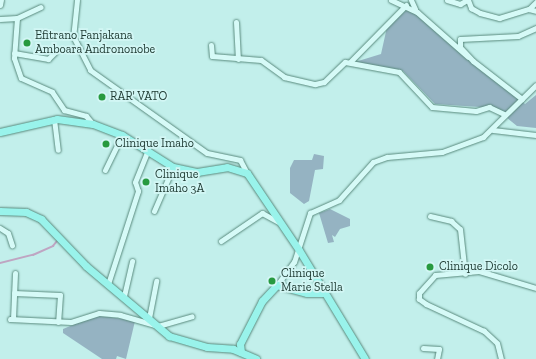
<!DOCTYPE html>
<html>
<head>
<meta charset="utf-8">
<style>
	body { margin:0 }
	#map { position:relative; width:536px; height:359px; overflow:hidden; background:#c2efeb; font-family:"Zilla Slab",serif }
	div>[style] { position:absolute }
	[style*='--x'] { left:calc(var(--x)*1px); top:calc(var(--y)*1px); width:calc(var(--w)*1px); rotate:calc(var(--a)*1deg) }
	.cemetery>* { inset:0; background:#95b3c2 }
	.stream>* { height:1.5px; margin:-0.75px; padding:0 0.75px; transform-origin:0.75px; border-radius:0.75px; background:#bfa5c2 }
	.roads { filter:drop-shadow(0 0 1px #598a7d) drop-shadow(0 0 1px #598a7d) }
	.minor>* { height:5px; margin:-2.5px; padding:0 2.5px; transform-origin:2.5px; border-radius:2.5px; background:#d6faf7 }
	.major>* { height:7px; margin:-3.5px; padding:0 3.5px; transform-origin:3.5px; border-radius:3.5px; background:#99f3eb }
	.dots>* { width:11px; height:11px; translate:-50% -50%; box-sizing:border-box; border:2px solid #d2f6f4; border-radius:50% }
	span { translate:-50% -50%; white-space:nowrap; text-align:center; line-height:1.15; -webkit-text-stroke:3.5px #d2f6f4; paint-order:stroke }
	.poi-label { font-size:12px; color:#1d3931 }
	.left { translate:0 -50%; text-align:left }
</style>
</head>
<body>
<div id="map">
	<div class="cemetery">
		<i style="clip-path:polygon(409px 8px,525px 104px,536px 95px,536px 128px,517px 126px,495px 108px,435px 104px,403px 71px,355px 62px,381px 54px,387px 27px)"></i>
		<i style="clip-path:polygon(314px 154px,324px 156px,323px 169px,315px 170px,309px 201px,304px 204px,290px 193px,290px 168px,294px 160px,312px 160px)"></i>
		<i style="clip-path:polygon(330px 209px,350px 219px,350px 226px,340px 229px,335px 237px,332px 235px,334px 242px,328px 243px,319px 213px)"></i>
		<i style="clip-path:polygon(97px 315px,135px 321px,126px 359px,117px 356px,116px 359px,102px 359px,63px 333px,63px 329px)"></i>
	</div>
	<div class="stream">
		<i style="--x:0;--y:263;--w:34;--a:-14"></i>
		<i style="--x:33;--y:255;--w:22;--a:-24"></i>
		<i style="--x:53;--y:246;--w:8;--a:-50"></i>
	</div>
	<div class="roads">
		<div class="minor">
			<i style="--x:77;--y:0;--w:36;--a:96"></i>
			<i style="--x:73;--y:36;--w:38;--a:63"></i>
			<i style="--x:90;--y:70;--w:143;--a:35.4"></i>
			<i style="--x:207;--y:153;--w:34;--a:12"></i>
			<i style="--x:240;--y:160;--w:15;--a:62"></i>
			<i style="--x:391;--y:0;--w:29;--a:25"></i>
			<i style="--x:417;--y:12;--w:68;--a:41.4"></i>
			<i style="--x:411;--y:0;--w:10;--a:66"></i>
			<i style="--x:447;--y:0;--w:14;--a:17"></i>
			<i style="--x:460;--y:4;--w:8;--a:-30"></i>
			<i style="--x:468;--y:0;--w:9;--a:69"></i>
			<i style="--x:471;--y:8;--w:10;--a:29"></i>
			<i style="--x:480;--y:13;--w:20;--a:15"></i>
			<i style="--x:499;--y:18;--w:31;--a:-17"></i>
			<i style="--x:529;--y:9;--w:7;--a:16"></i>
			<i style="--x:0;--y:5;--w:5;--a:-79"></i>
			<i style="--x:529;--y:9;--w:10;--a:-45"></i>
			<i style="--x:17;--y:18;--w:40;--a:94.3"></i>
			<i style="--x:14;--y:58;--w:21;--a:71"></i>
			<i style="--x:21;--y:78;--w:34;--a:24"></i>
			<i style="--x:52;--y:92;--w:22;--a:56"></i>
			<i style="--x:64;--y:110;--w:23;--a:15"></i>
			<i style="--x:86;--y:116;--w:11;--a:49"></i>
			<i style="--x:0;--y:19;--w:17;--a:-3"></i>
			<i style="--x:17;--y:18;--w:26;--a:-25"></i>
			<i style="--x:236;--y:22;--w:37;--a:87"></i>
			<i style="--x:211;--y:45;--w:11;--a:85"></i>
			<i style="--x:212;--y:56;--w:49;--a:4.7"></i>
			<i style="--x:261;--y:60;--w:29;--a:36"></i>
			<i style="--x:284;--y:77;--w:32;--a:13"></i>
			<i style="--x:315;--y:84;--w:9;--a:-13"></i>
			<i style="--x:324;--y:82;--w:29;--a:-44"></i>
			<i style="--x:345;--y:62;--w:55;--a:10.5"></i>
			<i style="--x:399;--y:72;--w:48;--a:46.7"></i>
			<i style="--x:432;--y:107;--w:44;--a:5.2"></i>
			<i style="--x:476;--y:111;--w:14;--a:-17"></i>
			<i style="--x:489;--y:107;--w:17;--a:25"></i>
			<i style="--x:14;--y:53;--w:35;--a:10"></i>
			<i style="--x:48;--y:59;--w:10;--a:-45"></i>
			<i style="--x:350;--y:62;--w:80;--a:-45.5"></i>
			<i style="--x:522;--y:99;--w:62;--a:-142.2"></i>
			<i style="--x:473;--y:61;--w:19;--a:-133"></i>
			<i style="--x:460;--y:47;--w:8;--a:-90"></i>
			<i style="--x:460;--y:39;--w:58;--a:-3"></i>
			<i style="--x:518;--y:36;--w:20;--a:-24"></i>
			<i style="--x:54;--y:119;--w:31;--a:83"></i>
			<i style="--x:493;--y:130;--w:43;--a:6.6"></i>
			<i style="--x:105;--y:170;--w:39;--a:-64"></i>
			<i style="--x:154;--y:211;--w:48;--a:-66.6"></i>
			<i style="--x:430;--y:216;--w:22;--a:13"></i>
			<i style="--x:451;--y:221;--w:12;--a:42"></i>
			<i style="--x:460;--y:229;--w:45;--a:83.7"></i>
			<i style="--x:0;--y:228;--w:9;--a:32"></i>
			<i style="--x:8;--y:233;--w:13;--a:72"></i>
			<i style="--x:221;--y:241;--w:50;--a:-34.3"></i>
			<i style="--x:262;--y:213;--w:21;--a:29"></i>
			<i style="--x:108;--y:284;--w:98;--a:-72.1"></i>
			<i style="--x:138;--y:191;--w:9;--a:-108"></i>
			<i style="--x:135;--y:182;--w:35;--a:-68"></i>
			<i style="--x:277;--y:285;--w:29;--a:-54"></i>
			<i style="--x:294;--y:262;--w:52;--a:-71.9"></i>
			<i style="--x:310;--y:213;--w:32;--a:-24"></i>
			<i style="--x:339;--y:200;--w:51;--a:-48.2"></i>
			<i style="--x:373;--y:162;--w:15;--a:-20"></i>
			<i style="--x:387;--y:157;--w:55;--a:-5.2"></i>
			<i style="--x:442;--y:152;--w:44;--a:-20.1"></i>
			<i style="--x:483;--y:137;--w:74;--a:-44.5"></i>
			<i style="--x:14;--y:293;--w:46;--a:2.5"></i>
			<i style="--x:60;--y:295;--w:27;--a:94"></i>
			<i style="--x:124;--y:296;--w:36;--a:-77"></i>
			<i style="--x:149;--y:318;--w:38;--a:-79"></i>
			<i style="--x:10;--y:319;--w:61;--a:2.8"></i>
			<i style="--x:71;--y:322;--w:29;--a:-18"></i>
			<i style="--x:99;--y:313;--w:21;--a:5"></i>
			<i style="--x:120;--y:315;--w:40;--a:16"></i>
			<i style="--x:158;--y:326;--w:35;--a:-16"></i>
			<i style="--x:13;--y:319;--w:46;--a:-87.5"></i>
			<i style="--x:423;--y:348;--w:16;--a:4"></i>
			<i style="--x:439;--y:349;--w:10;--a:101"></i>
			<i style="--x:501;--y:359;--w:16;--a:-104"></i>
			<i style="--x:497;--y:343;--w:18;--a:-137"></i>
			<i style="--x:484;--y:331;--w:64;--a:-155"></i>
			<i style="--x:426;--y:304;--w:9;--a:-144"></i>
			<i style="--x:419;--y:299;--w:6;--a:-90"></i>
			<i style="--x:419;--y:293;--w:24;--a:-48"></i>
			<i style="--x:435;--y:275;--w:44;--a:-5.2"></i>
			<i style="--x:479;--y:271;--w:59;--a:16.6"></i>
		</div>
		<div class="major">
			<i style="--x:0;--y:132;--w:58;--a:-12.8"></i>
			<i style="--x:57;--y:119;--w:36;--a:8"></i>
			<i style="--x:93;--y:124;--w:31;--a:21"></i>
			<i style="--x:122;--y:135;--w:60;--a:32.1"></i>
			<i style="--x:173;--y:167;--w:25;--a:12"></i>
			<i style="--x:197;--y:172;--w:30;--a:-9"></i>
			<i style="--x:227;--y:167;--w:21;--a:17"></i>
			<i style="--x:247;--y:173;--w:93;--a:56"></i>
			<i style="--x:299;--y:250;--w:127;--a:58.8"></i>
			<i style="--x:0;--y:211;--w:26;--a:2"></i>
			<i style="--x:26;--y:212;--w:17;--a:25"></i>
			<i style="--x:41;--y:219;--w:65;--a:46.2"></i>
			<i style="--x:86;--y:266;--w:109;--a:40.1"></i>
			<i style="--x:169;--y:336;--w:40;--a:16"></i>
			<i style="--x:207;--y:347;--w:26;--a:4"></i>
			<i style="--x:233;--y:349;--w:25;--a:23"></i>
			<i style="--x:241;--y:352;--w:8;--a:-97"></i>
			<i style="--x:240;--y:344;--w:48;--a:-62.9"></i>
			<i style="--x:262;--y:301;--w:22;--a:-47"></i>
			<i style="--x:277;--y:285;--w:31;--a:15"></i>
			<i style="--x:307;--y:293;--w:18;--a:0"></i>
		</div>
	</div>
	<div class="dots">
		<i style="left:27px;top:43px;background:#279a3f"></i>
		<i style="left:102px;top:97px;background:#279a3f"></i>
		<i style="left:106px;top:144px;background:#279a3f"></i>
		<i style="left:146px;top:182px;background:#279a3f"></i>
		<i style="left:430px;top:267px;background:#279a3f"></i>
		<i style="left:272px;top:281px;background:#279a3f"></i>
	</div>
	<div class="poi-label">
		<span class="left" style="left:35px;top:43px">Efitrano Fanjakana<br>Amboara Andrononobe</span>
		<span class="left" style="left:110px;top:97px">RAR' VATO</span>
		<span class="left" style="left:115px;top:144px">Clinique Imaho</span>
		<span class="left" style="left:155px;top:182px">Clinique<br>Imaho 3A</span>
		<span class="left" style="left:439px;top:267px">Clinique Dicolo</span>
		<span class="left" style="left:281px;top:281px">Clinique<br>Marie Stella</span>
	</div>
</div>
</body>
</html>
